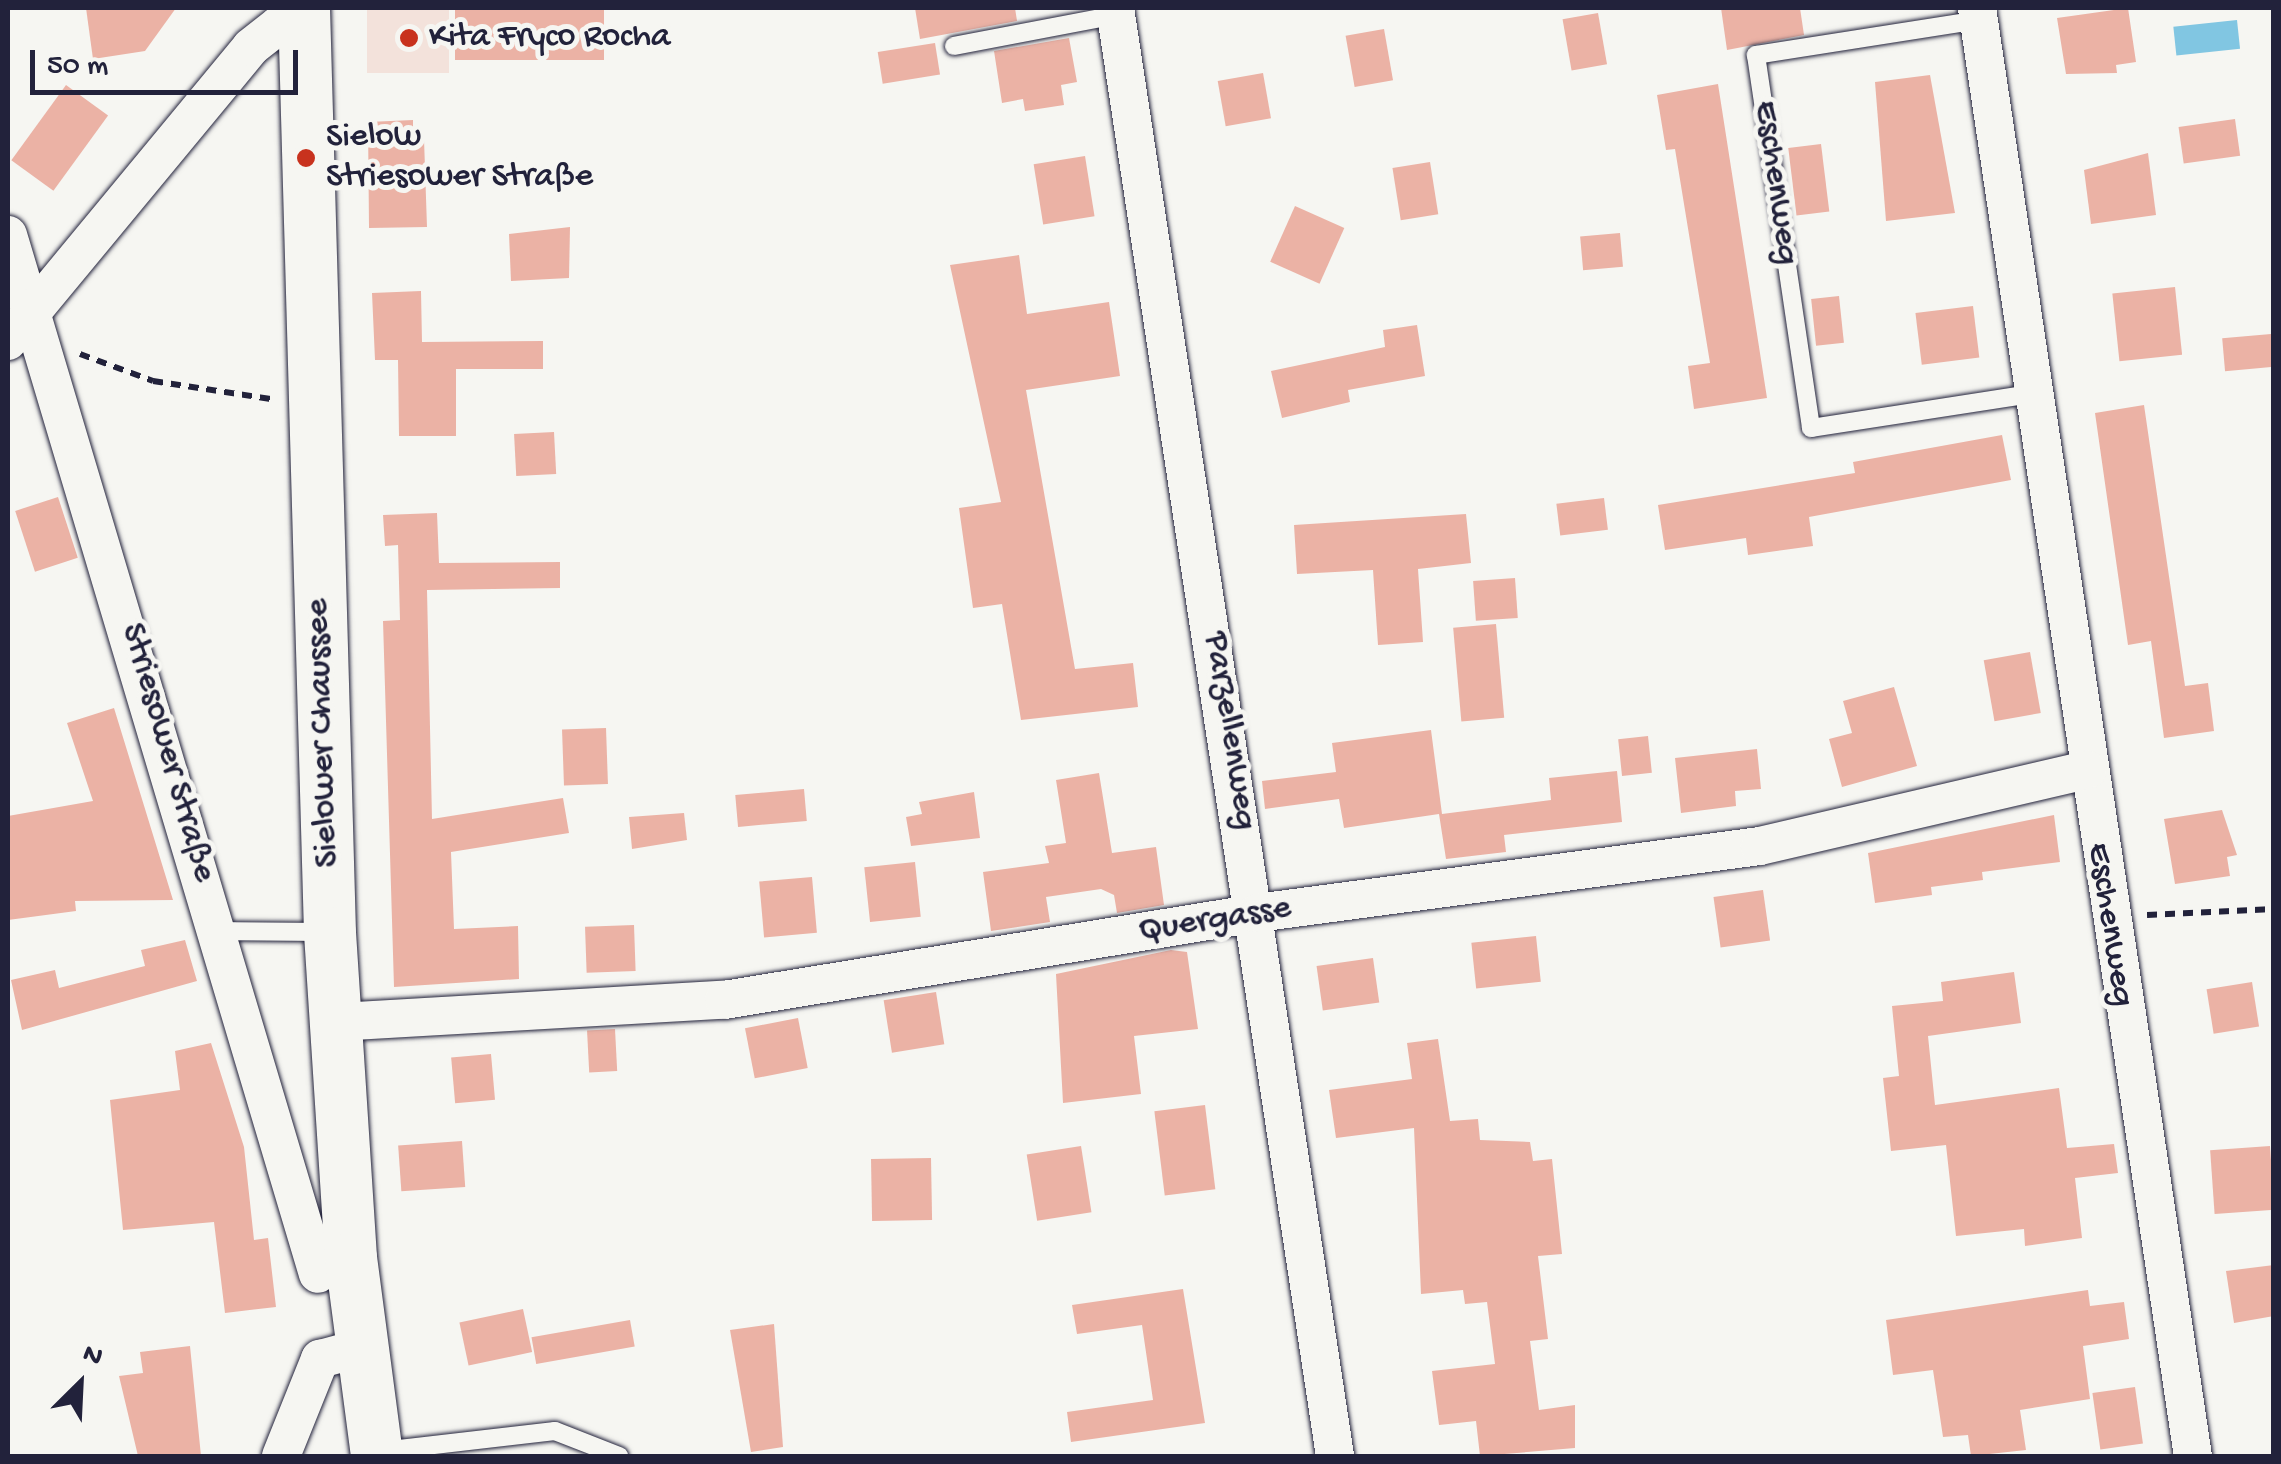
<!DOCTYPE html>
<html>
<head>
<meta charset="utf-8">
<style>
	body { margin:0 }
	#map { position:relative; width:2281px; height:1464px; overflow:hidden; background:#f6f6f2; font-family:"Gochi Hand",sans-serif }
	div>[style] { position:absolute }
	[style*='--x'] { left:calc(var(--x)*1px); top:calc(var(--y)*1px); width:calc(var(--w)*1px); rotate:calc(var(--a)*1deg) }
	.built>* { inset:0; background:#f3e2db; transform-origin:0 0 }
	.water>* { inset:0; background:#81c6e2; transform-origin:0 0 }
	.building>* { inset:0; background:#ebb2a5; transform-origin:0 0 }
	.path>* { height:6px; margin-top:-3px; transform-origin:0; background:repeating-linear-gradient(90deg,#22223b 0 10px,transparent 0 18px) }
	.roads { filter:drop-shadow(0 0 2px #22223b) drop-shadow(0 0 2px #22223b) }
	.lane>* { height:18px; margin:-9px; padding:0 9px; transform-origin:9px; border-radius:9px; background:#f6f6f2 }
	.street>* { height:38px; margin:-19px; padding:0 19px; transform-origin:19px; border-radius:19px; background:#f6f6f2 }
	.secondary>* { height:52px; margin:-26px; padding:0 26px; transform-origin:26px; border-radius:26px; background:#f6f6f2 }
	.dots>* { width:28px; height:28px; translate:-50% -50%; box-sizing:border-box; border:5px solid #f6f6f2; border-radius:50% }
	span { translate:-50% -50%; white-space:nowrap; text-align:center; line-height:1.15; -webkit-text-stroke:10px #f6f6f2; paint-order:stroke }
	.poi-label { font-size:35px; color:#22223b }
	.left { translate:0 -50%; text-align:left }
	.street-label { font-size:35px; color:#22223b }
	.frame { position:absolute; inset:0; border:10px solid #22223b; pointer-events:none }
	.north { position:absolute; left:30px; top:1334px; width:100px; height:100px; -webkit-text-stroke:8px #f6f6f2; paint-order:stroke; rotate:24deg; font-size:28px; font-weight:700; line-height:40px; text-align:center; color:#22223b }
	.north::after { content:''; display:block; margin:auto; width:35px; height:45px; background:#22223b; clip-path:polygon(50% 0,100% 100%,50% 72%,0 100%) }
	.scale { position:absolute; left:30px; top:50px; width:268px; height:45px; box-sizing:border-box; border:5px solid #22223b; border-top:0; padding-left:12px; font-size:30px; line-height:35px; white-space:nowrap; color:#22223b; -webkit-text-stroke:8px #f6f6f2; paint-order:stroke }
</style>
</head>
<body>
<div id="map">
	<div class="built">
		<i style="left:367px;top:8px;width:82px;height:65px"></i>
	</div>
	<div class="water">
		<i style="left:2237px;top:20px;width:29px;height:64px;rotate:84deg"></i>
	</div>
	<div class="building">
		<i style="clip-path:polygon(86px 8px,176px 8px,145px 51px,93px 59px)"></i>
		<i style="left:455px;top:8px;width:149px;height:52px"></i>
		<i style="clip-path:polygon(915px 8px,1015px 8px,1017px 21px,920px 39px)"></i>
		<i style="clip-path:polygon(1721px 8px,1800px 8px,1804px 35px,1727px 50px)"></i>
		<i style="clip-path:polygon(2128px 8px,2136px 62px,2116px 65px,2117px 73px,2066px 74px,2057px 18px)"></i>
		<i style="left:1598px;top:13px;width:52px;height:36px;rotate:80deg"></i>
		<i style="left:1384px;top:29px;width:52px;height:39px;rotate:80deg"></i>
		<i style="clip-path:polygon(1069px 38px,1077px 82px,1061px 85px,1064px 105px,1025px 111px,1023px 99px,1002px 103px,994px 51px)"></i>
		<i style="left:935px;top:43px;width:32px;height:58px;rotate:81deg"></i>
		<i style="left:1263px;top:73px;width:46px;height:46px;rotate:80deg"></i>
		<i style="clip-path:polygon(1930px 75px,1955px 213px,1886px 221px,1875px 82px)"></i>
		<i style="clip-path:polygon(1718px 84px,1767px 398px,1694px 409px,1688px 366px,1710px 363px,1675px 149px,1666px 150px,1657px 95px)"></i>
		<i style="left:66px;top:85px;width:52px;height:93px;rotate:36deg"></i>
		<i style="left:2235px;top:119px;width:37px;height:57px;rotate:82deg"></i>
		<i style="clip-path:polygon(413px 120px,413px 139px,424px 139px,427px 227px,369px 228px,368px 122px)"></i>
		<i style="left:1821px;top:144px;width:68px;height:33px;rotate:83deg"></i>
		<i style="clip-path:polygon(2148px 153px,2156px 215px,2091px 224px,2084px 170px)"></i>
		<i style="left:1085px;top:156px;width:61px;height:52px;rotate:81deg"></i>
		<i style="left:1430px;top:162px;width:53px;height:38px;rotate:81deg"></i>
		<i style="left:1295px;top:206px;width:54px;height:61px;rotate:24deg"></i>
		<i style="clip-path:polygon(570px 227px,569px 278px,511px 281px,509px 234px)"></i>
		<i style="left:1620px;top:233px;width:34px;height:40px;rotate:85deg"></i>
		<i style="clip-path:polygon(1019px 255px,1027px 314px,1109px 302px,1120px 376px,1026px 390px,1075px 669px,1133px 663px,1138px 707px,1021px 720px,1002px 604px,973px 608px,959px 508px,1001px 502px,950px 265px)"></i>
		<i style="left:2175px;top:287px;width:68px;height:63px;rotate:84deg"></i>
		<i style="clip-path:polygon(421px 291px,422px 342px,543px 341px,543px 369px,456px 369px,456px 436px,399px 436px,398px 360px,375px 360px,372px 293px)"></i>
		<i style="left:1839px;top:296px;width:47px;height:28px;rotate:84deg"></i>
		<i style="left:1973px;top:306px;width:52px;height:58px;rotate:83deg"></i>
		<i style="clip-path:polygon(1417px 325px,1425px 376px,1348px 390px,1350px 402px,1282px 418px,1271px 371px,1385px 347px,1383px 330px)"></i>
		<i style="left:2271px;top:334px;width:33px;height:49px;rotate:85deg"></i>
		<i style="clip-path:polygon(2144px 405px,2185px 686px,2208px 683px,2214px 731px,2164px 738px,2151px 641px,2128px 645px,2095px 413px)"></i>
		<i style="left:554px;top:432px;width:42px;height:40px;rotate:87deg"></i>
		<i style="clip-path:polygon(2002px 435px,2011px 480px,1809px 517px,1813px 546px,1748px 555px,1746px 538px,1665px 550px,1658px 505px,1855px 473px,1853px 462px)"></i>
		<i style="left:58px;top:497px;width:64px;height:45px;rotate:72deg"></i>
		<i style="left:1604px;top:498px;width:32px;height:48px;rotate:83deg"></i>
		<i style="clip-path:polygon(437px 513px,439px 563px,560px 562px,560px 588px,427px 590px,432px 819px,563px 798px,569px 833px,451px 852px,454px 929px,518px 926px,519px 979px,394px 987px,383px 621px,400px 620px,398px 545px,385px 546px,383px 515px)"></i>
		<i style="clip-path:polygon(1466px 514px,1471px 563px,1418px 569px,1423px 642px,1378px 645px,1373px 570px,1297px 574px,1294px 525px)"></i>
		<i style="left:1515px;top:578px;width:40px;height:42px;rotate:86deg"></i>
		<i style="left:1496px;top:624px;width:94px;height:43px;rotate:85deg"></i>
		<i style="left:2030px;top:652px;width:62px;height:47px;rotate:80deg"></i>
		<i style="clip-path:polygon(1894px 687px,1917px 766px,1842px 787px,1829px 739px,1852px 733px,1843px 701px)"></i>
		<i style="clip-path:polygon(114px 708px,173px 900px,75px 901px,76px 911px,8px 920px,8px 816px,93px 801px,67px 723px)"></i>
		<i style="left:606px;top:728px;width:56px;height:44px;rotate:88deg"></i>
		<i style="clip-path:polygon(1431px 730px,1442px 814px,1551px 800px,1549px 778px,1617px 771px,1622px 822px,1504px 835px,1506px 852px,1446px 859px,1439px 814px,1344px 828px,1339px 799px,1265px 809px,1262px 781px,1336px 772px,1332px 743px)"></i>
		<i style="left:1648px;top:736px;width:37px;height:30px;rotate:84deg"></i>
		<i style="clip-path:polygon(1757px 749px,1761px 789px,1735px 791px,1736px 806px,1681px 813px,1675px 758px)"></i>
		<i style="clip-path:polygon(1099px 773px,1112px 853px,1156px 847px,1164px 905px,1117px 913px,1114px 895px,1101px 889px,1046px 897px,1050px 922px,991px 931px,983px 872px,1049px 863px,1045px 846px,1066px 843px,1056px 780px)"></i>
		<i style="left:804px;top:789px;width:32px;height:69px;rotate:85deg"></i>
		<i style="clip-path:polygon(974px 792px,980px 838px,911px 846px,906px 817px,922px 814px,919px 802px)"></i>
		<i style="clip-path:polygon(2222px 810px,2237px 855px,2227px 857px,2230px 876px,2175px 884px,2164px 819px)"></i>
		<i style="clip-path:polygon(684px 813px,687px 840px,632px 849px,629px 817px)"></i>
		<i style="clip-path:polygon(2054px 815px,2060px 862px,1982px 872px,1983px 880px,1931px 887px,1932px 895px,1875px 903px,1868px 853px)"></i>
		<i style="left:915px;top:862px;width:55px;height:51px;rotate:84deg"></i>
		<i style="left:812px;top:877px;width:56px;height:53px;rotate:85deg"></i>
		<i style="left:1763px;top:890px;width:51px;height:50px;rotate:82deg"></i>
		<i style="left:634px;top:925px;width:46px;height:49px;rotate:88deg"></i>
		<i style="left:1536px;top:936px;width:46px;height:65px;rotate:84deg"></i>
		<i style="clip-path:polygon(185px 940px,197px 981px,22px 1030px,11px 980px,55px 970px,59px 988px,145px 966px,141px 950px)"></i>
		<i style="clip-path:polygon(1171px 950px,1187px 952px,1198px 1029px,1134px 1036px,1141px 1094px,1063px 1103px,1056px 974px)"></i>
		<i style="left:1373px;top:958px;width:45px;height:57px;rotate:82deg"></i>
		<i style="clip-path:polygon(2014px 972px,2021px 1023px,1928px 1036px,1935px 1105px,2059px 1088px,2067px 1148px,2114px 1144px,2118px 1173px,2075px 1178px,2082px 1238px,2025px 1246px,2024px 1229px,1956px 1236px,1946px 1145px,1891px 1151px,1883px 1078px,1899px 1076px,1892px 1006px,1943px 1001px,1941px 982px)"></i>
		<i style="left:2252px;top:982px;width:45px;height:46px;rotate:81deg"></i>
		<i style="left:936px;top:992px;width:53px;height:53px;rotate:81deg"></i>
		<i style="left:798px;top:1018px;width:51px;height:54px;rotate:79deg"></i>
		<i style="left:615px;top:1029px;width:42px;height:28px;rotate:87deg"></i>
		<i style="clip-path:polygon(1438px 1039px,1450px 1121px,1478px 1119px,1480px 1140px,1530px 1142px,1533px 1161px,1552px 1159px,1562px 1254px,1538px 1256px,1548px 1339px,1530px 1341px,1539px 1410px,1575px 1405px,1575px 1448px,1480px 1456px,1476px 1421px,1439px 1425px,1432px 1371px,1495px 1364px,1487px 1302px,1465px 1304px,1463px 1290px,1421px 1294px,1414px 1128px,1336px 1138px,1329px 1090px,1412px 1079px,1407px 1043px)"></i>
		<i style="clip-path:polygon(211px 1043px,244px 1147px,254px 1240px,268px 1238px,276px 1307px,225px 1313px,214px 1222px,123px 1230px,110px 1100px,180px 1090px,175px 1051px)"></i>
		<i style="left:491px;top:1054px;width:46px;height:40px;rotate:85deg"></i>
		<i style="left:1205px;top:1105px;width:85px;height:51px;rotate:83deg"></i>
		<i style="left:462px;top:1141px;width:46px;height:64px;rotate:86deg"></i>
		<i style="left:1081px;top:1146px;width:67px;height:55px;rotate:81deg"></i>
		<i style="left:2270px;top:1146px;width:64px;height:60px;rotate:86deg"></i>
		<i style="left:931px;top:1158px;width:62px;height:60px;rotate:89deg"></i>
		<i style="clip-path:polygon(2274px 1265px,2274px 1316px,2234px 1323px,2226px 1271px)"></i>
		<i style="clip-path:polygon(1183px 1289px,1205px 1423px,1071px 1442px,1067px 1412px,1153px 1400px,1142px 1325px,1077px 1334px,1072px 1305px)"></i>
		<i style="clip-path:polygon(2088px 1290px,2090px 1306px,2124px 1302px,2129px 1339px,2083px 1346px,2090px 1399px,2020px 1410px,2026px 1450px,1971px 1456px,1968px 1435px,1943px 1437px,1933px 1370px,1893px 1375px,1886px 1320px)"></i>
		<i style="left:523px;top:1309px;width:44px;height:65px;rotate:78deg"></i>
		<i style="left:630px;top:1320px;width:27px;height:100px;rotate:80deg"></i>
		<i style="clip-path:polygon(774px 1324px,783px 1447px,751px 1452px,730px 1330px)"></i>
		<i style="clip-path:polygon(190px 1346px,201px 1456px,138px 1456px,119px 1376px,143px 1373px,140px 1352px)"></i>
		<i style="left:2135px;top:1387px;width:57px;height:43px;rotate:82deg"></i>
	</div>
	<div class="path">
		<i style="--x:80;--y:354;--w:78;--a:20.3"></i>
		<i style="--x:153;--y:381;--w:119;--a:8.7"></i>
		<i style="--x:2147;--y:915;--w:127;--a:-2.7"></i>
	</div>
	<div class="roads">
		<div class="lane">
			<i style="--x:1979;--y:20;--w:226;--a:171.1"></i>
			<i style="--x:1756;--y:55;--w:377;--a:81.6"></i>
			<i style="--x:1811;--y:428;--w:228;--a:-8.8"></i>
			<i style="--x:954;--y:46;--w:165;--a:-10.8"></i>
			<i style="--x:219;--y:931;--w:105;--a:0.5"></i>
			<i style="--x:382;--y:1451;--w:174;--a:-6.6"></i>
			<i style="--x:555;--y:1431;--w:69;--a:21.3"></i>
		</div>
		<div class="street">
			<i style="--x:1115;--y:8;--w:1465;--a:81.36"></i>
			<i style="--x:1977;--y:8;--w:1464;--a:81.52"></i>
			<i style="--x:8;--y:235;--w:1084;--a:73.39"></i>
			<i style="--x:8;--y:341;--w:381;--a:-50.4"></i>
			<i style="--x:251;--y:47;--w:36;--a:-38"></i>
			<i style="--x:279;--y:25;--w:25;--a:0"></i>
			<i style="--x:337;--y:1022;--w:388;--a:-3.3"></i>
			<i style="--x:724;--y:1000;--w:540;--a:-9.27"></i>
			<i style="--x:1257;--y:913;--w:507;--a:-7.59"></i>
			<i style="--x:1760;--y:846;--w:336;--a:-13.1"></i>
			<i style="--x:281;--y:1456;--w:105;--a:-68.1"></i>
			<i style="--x:320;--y:1359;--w:42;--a:-15"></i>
		</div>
		<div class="secondary">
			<i style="--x:304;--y:8;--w:925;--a:88.39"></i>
			<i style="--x:330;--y:933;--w:326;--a:86.3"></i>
			<i style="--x:351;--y:1258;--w:200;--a:82.5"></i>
		</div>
	</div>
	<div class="dots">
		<i style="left:409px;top:38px;background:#c8321e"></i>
		<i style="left:306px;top:158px;background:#c8321e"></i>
	</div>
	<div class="poi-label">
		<span class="left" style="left:429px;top:38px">Kita Fryco Rocha</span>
		<span class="left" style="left:326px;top:158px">Sielow<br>Striesower Straße</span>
	</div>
	<div class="street-label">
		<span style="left:1775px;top:183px;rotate:82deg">Eschenweg</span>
		<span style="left:1229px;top:731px;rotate:81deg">Parzellenweg</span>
		<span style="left:324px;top:733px;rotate:-92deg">Sielower Chaussee</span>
		<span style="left:167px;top:753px;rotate:74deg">Striesower Straße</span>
		<span style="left:1215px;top:921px;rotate:-9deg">Quergasse</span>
		<span style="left:2109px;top:925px;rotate:81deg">Eschenweg</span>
	</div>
	<div class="frame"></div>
	<div class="north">N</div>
	<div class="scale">50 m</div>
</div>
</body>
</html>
